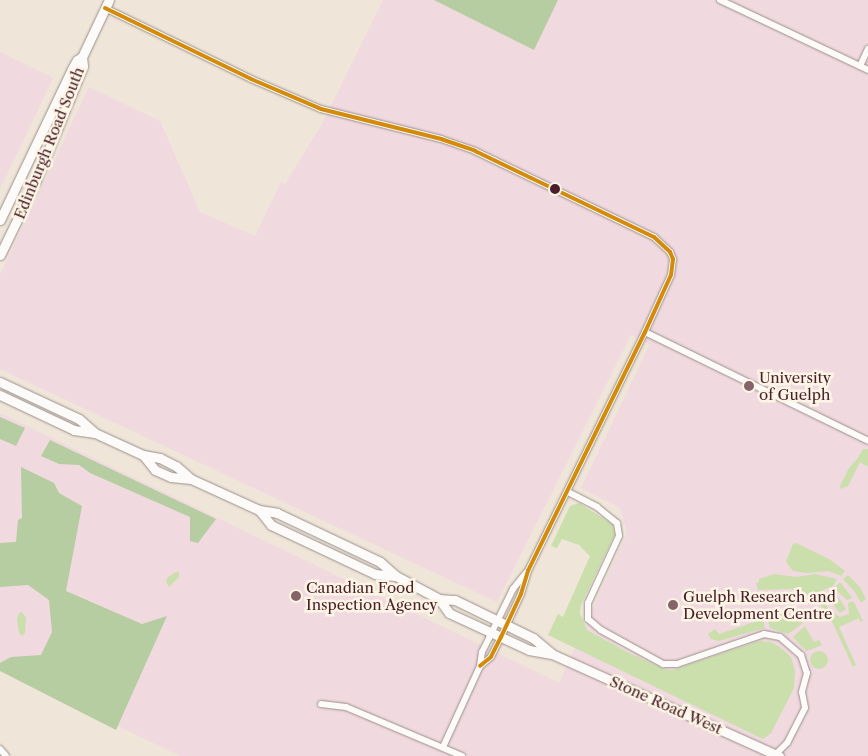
<!DOCTYPE html>
<html>
<head>
<meta charset="utf-8">
<style>
	body { margin:0 }
	#map { position:relative; width:868px; height:756px; overflow:hidden; background:#efe5d8; font-family:"Libre Caslon Text",serif }
	div>[style] { position:absolute }
	[style*='--x'] { left:calc(var(--x)*1px); top:calc(var(--y)*1px); width:calc(var(--w)*1px); rotate:calc(var(--a)*1deg) }
	.built>* { inset:0; background:#f0d9df }
	.green>* { inset:0; background:#cadfac }
	.round { border-radius:50% }
	.forest>* { inset:0; background:#b6cda1 }
	.roads { filter:drop-shadow(0 0 1px #9b908b) drop-shadow(0 0 1px #9b908b) }
	.street>* { height:6px; margin:-3px; padding:0 3px; transform-origin:3px; border-radius:3px; background:#fdfbf9 }
	.secondary>* { height:9px; margin:-4.5px; padding:0 4.5px; transform-origin:4.5px; border-radius:4.5px; background:#fdfbf9 }
	.bus-1>* { height:4px; margin:-2px; padding:0 2px; transform-origin:2px; border-radius:2px; background:#d48b09 }
	.dots>* { width:14px; height:14px; translate:-50% -50%; box-sizing:border-box; border:2px solid #fcf5e5; border-radius:50% }
	span { translate:-50% -50%; white-space:nowrap; text-align:center; line-height:1.15; -webkit-text-stroke:5px #fcf5e5; paint-order:stroke }
	.street-label { font-size:15px; color:#4a1f2b }
	.poi-label { font-size:15px; color:#4a1f2b }
	.left { translate:0 -50%; text-align:left }
</style>
</head>
<body>
<div id="map">
	<div class="built">
		<i style="clip-path:polygon(383px 0,868px 0,868px 756px,180px 756px,0 669px,0 413px,559px 683px,627px 533px,620px 508px,581px 488px,650px 344px,631px 335px,497px 602px,0 369px,0 275px,89px 87px,160px 121px,200px 212px,255px 236px,281px 182px,285px 184px,322px 124px)"></i>
		<i style="clip-path:polygon(0 52px,53px 78px,0 189px)"></i>
	</div>
	<div class="green">
		<i style="clip-path:polygon(863px 449px,868px 449px,868px 467px,860px 462px,848px 486px,841px 489px,840px 486px,849px 468px,857px 459px)"></i>
		<i style="clip-path:polygon(579px 503px,612px 524px,615px 534px,581px 605px,580px 613px,587px 630px,627px 652px,664px 669px,673px 670px,759px 641px,771px 642px,780px 647px,791px 657px,795px 671px,794px 688px,771px 733px,763px 739px,548px 635px,558px 614px,563px 617px,590px 556px,579px 545px,562px 539px,557px 548px,551px 546px,570px 506px)"></i>
		<i style="clip-path:polygon(796px 543px,829px 559px,845px 571px,841px 576px,829px 571px,806px 573px,793px 571px,786px 562px,793px 544px)"></i>
		<i style="clip-path:polygon(176px 572px,179px 572px,179px 577px,169px 587px,166px 582px,168px 577px)"></i>
		<i style="clip-path:polygon(774px 574px,797px 577px,815px 574px,837px 579px,833px 586px,821px 591px,821px 595px,829px 610px,840px 617px,849px 614px,848px 603px,853px 601px,855px 604px,863px 621px,860px 622px,859px 618px,839px 627px,856px 665px,853px 667px,829px 615px,816px 600px,805px 593px,791px 589px,758px 590px,756px 583px,759px 582px,759px 579px)"></i>
		<i style="clip-path:polygon(848px 575px,860px 587px,866px 599px,861px 603px,855px 592px,843px 579px)"></i>
		<i style="clip-path:polygon(840px 582px,851px 596px,852px 598px,847px 600px,834px 588px)"></i>
		<i style="clip-path:polygon(839px 598px,846px 609px,840px 613px,832px 603px,834px 599px)"></i>
		<i style="clip-path:polygon(22px 612px,26px 618px,25px 633px,22px 636px,19px 633px,17px 619px,19px 613px)"></i>
		<i style="clip-path:polygon(787px 613px,803px 623px,788px 634px,770px 628px,767px 617px)"></i>
		<i style="clip-path:polygon(763px 619px,765px 628px,719px 641px,711px 639px,708px 634px,715px 629px,719px 634px)"></i>
		<i style="clip-path:polygon(805px 626px,814px 642px,819px 640px,822px 645px,807px 651px,801px 646px,793px 637px)"></i>
		<i class="round" style="left:810px;top:651px;width:18px;height:18px"></i>
	</div>
	<div class="forest">
		<i style="clip-path:polygon(434px 0,558px 0,534px 50px)"></i>
		<i style="clip-path:polygon(0 417px,25px 428px,16px 446px,0 439px)"></i>
		<i style="clip-path:polygon(50px 440px,216px 519px,198px 543px,190px 541px,190px 517px,90px 473px,79px 465px,59px 464px,41px 456px)"></i>
		<i style="clip-path:polygon(21px 467px,54px 483px,59px 493px,82px 506px,66px 591px,142px 624px,167px 616px,116px 730px,0 671px,0 663px,11px 657px,41px 655px,52px 632px,49px 600px,28px 585px,0 587px,0 543px,16px 542px,18px 520px,22px 518px)"></i>
	</div>
	<div class="roads">
		<div class="street">
			<i style="--x:720;--y:0;--w:164;--a:25.3"></i>
			<i style="--x:105;--y:8;--w:162;--a:25.9"></i>
			<i style="--x:251;--y:79;--w:76;--a:23.2"></i>
			<i style="--x:321;--y:109;--w:124;--a:14"></i>
			<i style="--x:441;--y:139;--w:36;--a:19"></i>
			<i style="--x:475;--y:151;--w:199;--a:25.7"></i>
			<i style="--x:654;--y:237;--w:22;--a:43"></i>
			<i style="--x:670;--y:252;--w:8;--a:67"></i>
			<i style="--x:673;--y:259;--w:16;--a:97"></i>
			<i style="--x:671;--y:275;--w:63;--a:114.5"></i>
			<i style="--x:645;--y:332;--w:266;--a:116.1"></i>
			<i style="--x:528;--y:571;--w:24;--a:107"></i>
			<i style="--x:521;--y:594;--w:47;--a:114.9"></i>
			<i style="--x:501;--y:637;--w:22;--a:117"></i>
			<i style="--x:491;--y:657;--w:14;--a:141"></i>
			<i style="--x:860;--y:66;--w:19;--a:-65"></i>
			<i style="--x:645;--y:332;--w:248;--a:26"></i>
			<i style="--x:568;--y:492;--w:33;--a:27"></i>
			<i style="--x:597;--y:507;--w:26;--a:39"></i>
			<i style="--x:617;--y:523;--w:13;--a:81"></i>
			<i style="--x:619;--y:536;--w:74;--a:114.8"></i>
			<i style="--x:588;--y:603;--w:16;--a:90"></i>
			<i style="--x:588;--y:619;--w:17;--a:40"></i>
			<i style="--x:601;--y:630;--w:71;--a:28.7"></i>
			<i style="--x:663;--y:664;--w:14;--a:0"></i>
			<i style="--x:677;--y:664;--w:92;--a:-19"></i>
			<i style="--x:764;--y:634;--w:16;--a:11"></i>
			<i style="--x:780;--y:637;--w:28;--a:41"></i>
			<i style="--x:801;--y:655;--w:19;--a:72"></i>
			<i style="--x:807;--y:673;--w:20;--a:105"></i>
			<i style="--x:802;--y:692;--w:16;--a:79"></i>
			<i style="--x:805;--y:708;--w:39;--a:117"></i>
			<i style="--x:787;--y:743;--w:18;--a:135"></i>
			<i style="--x:321;--y:704;--w:25;--a:7"></i>
			<i style="--x:346;--y:707;--w:126;--a:22.9"></i>
			<i style="--x:443;--y:747;--w:89;--a:-65.4"></i>
			<i style="--x:480;--y:666;--w:14;--a:-82"></i>
			<i style="--x:482;--y:652;--w:16;--a:-63"></i>
			<i style="--x:489;--y:638;--w:55;--a:-63.9"></i>
			<i style="--x:513;--y:589;--w:21;--a:-51"></i>
			<i style="--x:0;--y:749;--w:9;--a:49"></i>
		</div>
		<div class="secondary">
			<i style="--x:0;--y:220;--w:167;--a:-64.5"></i>
			<i style="--x:72;--y:69;--w:10;--a:-61"></i>
			<i style="--x:77;--y:60;--w:6;--a:-31"></i>
			<i style="--x:82;--y:57;--w:63;--a:-64.7"></i>
			<i style="--x:0;--y:255;--w:80;--a:-64.1"></i>
			<i style="--x:35;--y:183;--w:126;--a:-67.7"></i>
			<i style="--x:83;--y:66;--w:9;--a:-96"></i>
			<i style="--x:0;--y:382;--w:87;--a:25.1"></i>
			<i style="--x:79;--y:419;--w:21;--a:41"></i>
			<i style="--x:0;--y:395;--w:82;--a:25.3"></i>
			<i style="--x:74;--y:430;--w:21;--a:8"></i>
			<i style="--x:95;--y:433;--w:53;--a:24.6"></i>
			<i style="--x:143;--y:455;--w:17;--a:10"></i>
			<i style="--x:160;--y:458;--w:18;--a:27"></i>
			<i style="--x:176;--y:466;--w:20;--a:41"></i>
			<i style="--x:191;--y:479;--w:75;--a:24.5"></i>
			<i style="--x:259;--y:510;--w:18;--a:9"></i>
			<i style="--x:277;--y:513;--w:114;--a:25.4"></i>
			<i style="--x:380;--y:562;--w:21;--a:41"></i>
			<i style="--x:396;--y:576;--w:49;--a:28.1"></i>
			<i style="--x:439;--y:599;--w:17;--a:54"></i>
			<i style="--x:449;--y:613;--w:88;--a:24.8"></i>
			<i style="--x:529;--y:650;--w:23;--a:10"></i>
			<i style="--x:552;--y:654;--w:249;--a:24.2"></i>
			<i style="--x:143;--y:455;--w:19;--a:51"></i>
			<i style="--x:155;--y:470;--w:17;--a:24"></i>
			<i style="--x:171;--y:477;--w:20;--a:6"></i>
			<i style="--x:259;--y:510;--w:19;--a:51"></i>
			<i style="--x:271;--y:525;--w:115;--a:25.2"></i>
			<i style="--x:375;--y:574;--w:20;--a:6"></i>
			<i style="--x:439;--y:599;--w:16;--a:4"></i>
			<i style="--x:455;--y:600;--w:87;--a:26"></i>
			<i style="--x:533;--y:638;--w:25;--a:40"></i>
		</div>
	</div>
	<div class="bus-1">
		<i style="--x:105;--y:8;--w:162;--a:25.9"></i>
		<i style="--x:251;--y:79;--w:76;--a:23.2"></i>
		<i style="--x:321;--y:109;--w:124;--a:14"></i>
		<i style="--x:441;--y:139;--w:36;--a:19"></i>
		<i style="--x:475;--y:151;--w:199;--a:25.7"></i>
		<i style="--x:654;--y:237;--w:22;--a:43"></i>
		<i style="--x:670;--y:252;--w:8;--a:67"></i>
		<i style="--x:673;--y:259;--w:16;--a:97"></i>
		<i style="--x:671;--y:275;--w:63;--a:114.5"></i>
		<i style="--x:645;--y:332;--w:266;--a:116.1"></i>
		<i style="--x:528;--y:571;--w:24;--a:107"></i>
		<i style="--x:521;--y:594;--w:47;--a:114.9"></i>
		<i style="--x:501;--y:637;--w:22;--a:117"></i>
		<i style="--x:491;--y:657;--w:14;--a:141"></i>
	</div>
	<div class="dots">
		<i style="left:555px;top:189px;background:#4a1f2b"></i>
		<i style="left:749px;top:386px;background:#846468"></i>
		<i style="left:296px;top:596px;background:#846468"></i>
		<i style="left:673px;top:605px;background:#846468"></i>
	</div>
	<div class="street-label">
		<span style="left:49px;top:143px;rotate:-68deg">Edinburgh Road South</span>
		<span style="left:666px;top:705px;rotate:24deg">Stone Road West</span>
	</div>
	<div class="poi-label">
		<span class="left" style="left:759px;top:386px">University<br>of Guelph</span>
		<span class="left" style="left:306px;top:596px">Canadian Food<br>Inspection Agency</span>
		<span class="left" style="left:683px;top:605px">Guelph Research and<br>Development Centre</span>
	</div>
</div>
</body>
</html>
